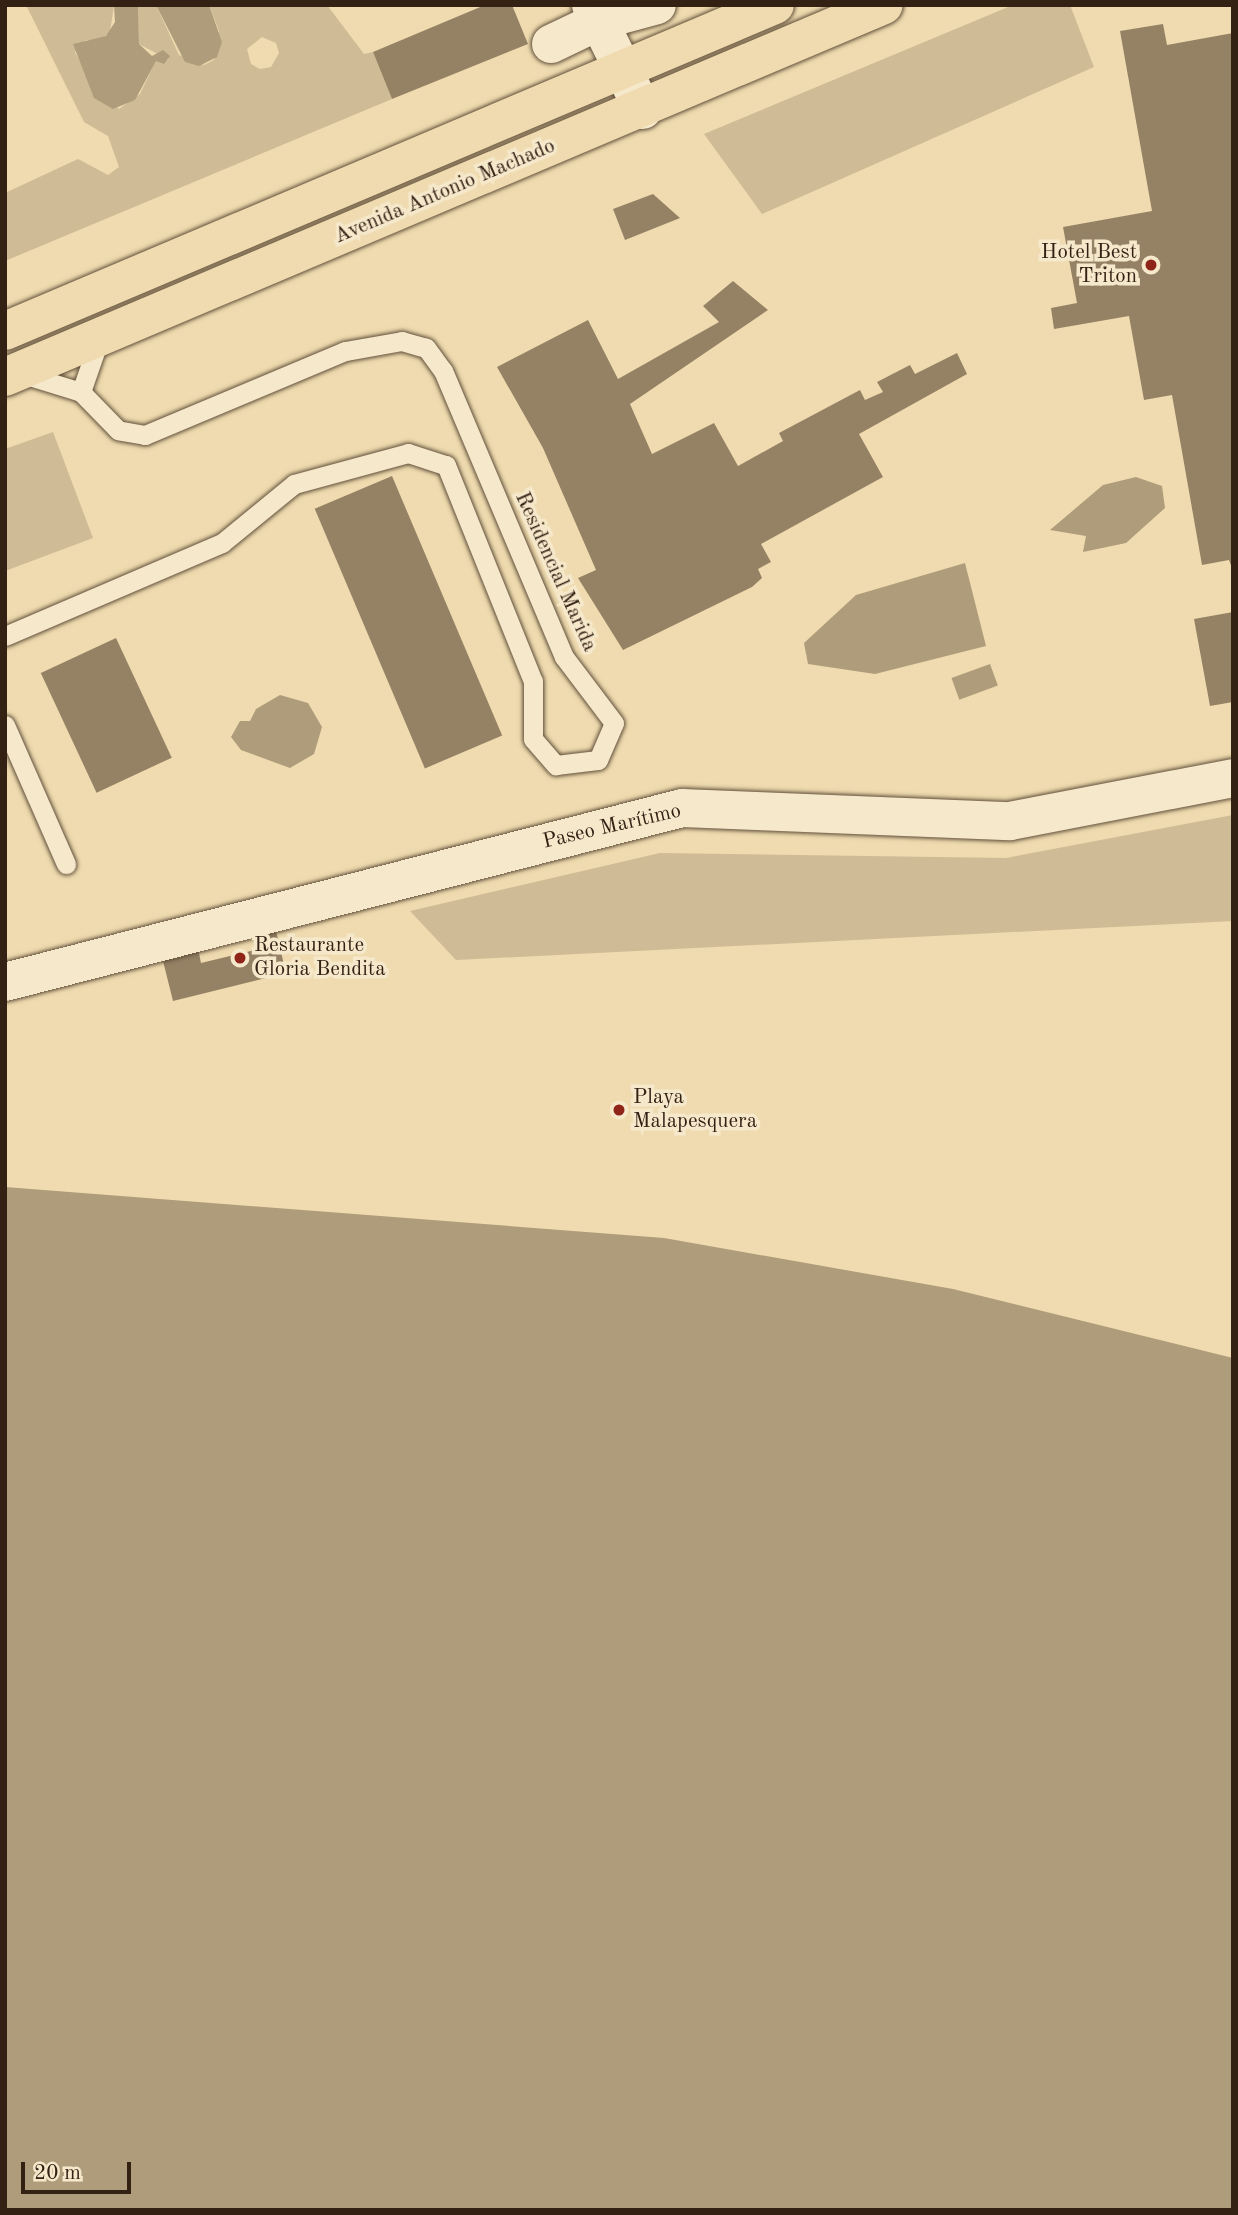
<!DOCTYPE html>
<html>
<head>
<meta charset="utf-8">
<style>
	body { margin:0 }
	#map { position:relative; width:1238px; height:2215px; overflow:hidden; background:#efdbaf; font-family:"Old Standard TT",serif }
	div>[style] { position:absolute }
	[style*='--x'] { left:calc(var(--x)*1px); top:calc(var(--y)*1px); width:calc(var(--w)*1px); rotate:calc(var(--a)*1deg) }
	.green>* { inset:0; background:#cfbb95 }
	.water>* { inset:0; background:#af9c7a; transform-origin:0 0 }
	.building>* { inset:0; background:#958265; transform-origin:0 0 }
	.roads { filter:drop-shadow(0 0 2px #62503b) drop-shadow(0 0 2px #62503b) }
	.lane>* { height:19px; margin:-9.5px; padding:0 9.5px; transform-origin:9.5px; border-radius:9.5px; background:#f5e8cb }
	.street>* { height:38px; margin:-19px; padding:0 19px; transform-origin:19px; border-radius:19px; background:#f5e8cb }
	.primary>* { height:38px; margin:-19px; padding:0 19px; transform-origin:19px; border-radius:19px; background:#efdbaf }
	.dots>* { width:19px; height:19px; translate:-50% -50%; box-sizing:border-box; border:4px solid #f5e8cb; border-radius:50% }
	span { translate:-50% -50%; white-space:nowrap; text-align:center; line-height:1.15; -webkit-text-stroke:7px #f5e8cb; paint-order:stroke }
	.street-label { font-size:21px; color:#332114 }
	.poi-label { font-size:21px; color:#332114 }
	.right { translate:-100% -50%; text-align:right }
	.left { translate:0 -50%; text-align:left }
	.frame { position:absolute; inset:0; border:7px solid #332114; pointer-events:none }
	.scale { position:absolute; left:21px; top:2162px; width:110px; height:32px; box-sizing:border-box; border:4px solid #332114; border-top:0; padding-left:9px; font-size:21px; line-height:24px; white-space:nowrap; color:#332114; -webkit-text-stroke:5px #f5e8cb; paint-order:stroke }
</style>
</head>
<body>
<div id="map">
	<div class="green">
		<i style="clip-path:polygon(evenodd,26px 5px,114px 5px,110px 32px,98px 42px,86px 40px,75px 52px,89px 79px,119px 109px,140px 94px,156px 60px,169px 60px,139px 44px,138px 5px,156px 5px,179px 55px,204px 65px,214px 60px,219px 31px,209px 5px,327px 5px,364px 54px,373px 52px,392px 99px,5px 261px,5px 193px,78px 159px,108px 175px,119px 167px,108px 136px,84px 122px,26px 5px,262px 37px,276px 43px,279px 53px,271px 67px,260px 69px,251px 64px,247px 49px,262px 37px)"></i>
		<i style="clip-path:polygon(1013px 5px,1070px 5px,1094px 67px,762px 214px,704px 134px)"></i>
		<i style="clip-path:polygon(53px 432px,93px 538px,5px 571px,5px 449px)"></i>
		<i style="clip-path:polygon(1233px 815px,1233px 921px,456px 960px,410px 911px,660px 853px,1006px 858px)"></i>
	</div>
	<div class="water">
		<i style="clip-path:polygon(114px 5px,138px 5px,139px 44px,152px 56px,163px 50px,170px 56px,164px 64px,156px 61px,135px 100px,113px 109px,94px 98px,73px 44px,106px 36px,115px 22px)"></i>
		<i style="clip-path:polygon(156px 5px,209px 5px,222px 42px,217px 57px,199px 66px,185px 62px)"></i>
		<i style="clip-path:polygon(1136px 477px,1162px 486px,1165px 508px,1126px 543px,1083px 552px,1086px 536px,1050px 530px,1103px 485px)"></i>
		<i style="clip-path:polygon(965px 563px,986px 646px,875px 674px,808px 664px,804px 643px,856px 595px)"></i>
		<i style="left:990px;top:664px;width:23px;height:41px;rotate:70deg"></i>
		<i style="clip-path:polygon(280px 695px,308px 703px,322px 727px,314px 754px,290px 768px,241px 750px,231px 737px,240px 721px,250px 721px,256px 709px)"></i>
		<i style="clip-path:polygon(5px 1187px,664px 1238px,953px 1289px,1233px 1358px,1233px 2210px,5px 2210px)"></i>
	</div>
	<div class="building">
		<i style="clip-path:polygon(485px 5px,512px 5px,528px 44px,392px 99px,373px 52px)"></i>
		<i style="clip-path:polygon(1163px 24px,1167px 45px,1233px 33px,1233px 571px,1229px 560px,1202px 565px,1172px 395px,1144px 400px,1129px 316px,1054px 329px,1051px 308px,1077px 303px,1063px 227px,1152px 211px,1120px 31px)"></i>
		<i style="clip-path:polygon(653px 194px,680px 218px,625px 240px,613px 209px)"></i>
		<i style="clip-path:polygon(733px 281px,768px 310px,630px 404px,652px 454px,714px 423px,738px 466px,783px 441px,779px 433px,860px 390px,865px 400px,883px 392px,877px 382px,910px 365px,915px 374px,957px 353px,967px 374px,859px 434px,883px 477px,761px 544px,771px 562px,758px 569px,762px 578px,752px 587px,623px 650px,578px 578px,596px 570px,543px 448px,497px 367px,588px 320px,618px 379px,719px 322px,703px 306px)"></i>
		<i style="left:392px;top:476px;width:282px;height:84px;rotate:67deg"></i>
		<i style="clip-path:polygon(1233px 612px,1233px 702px,1210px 706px,1194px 619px)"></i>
		<i style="left:116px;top:638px;width:132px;height:83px;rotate:65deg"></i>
		<i style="clip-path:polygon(276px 931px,286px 973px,173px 1001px,162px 957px,198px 948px,201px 963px,263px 948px,260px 935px)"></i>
	</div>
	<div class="roads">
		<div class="lane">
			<i style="--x:81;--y:392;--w:55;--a:-70.9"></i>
			<i style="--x:5;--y:636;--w:236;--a:-23.2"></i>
			<i style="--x:222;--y:543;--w:93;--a:-39.3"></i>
			<i style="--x:294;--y:484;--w:118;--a:-15.2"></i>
			<i style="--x:408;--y:453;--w:40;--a:18"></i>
			<i style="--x:446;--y:465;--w:233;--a:68.1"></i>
			<i style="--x:533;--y:681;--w:58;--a:90"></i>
			<i style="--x:533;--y:739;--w:35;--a:49"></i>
			<i style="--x:556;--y:765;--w:42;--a:-6.8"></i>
			<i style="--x:598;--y:760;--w:40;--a:-66.6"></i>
			<i style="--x:614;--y:723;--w:83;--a:-127.1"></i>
			<i style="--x:564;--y:657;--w:311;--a:-112.9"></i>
			<i style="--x:443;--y:371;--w:29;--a:-126"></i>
			<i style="--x:426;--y:348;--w:25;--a:-164"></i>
			<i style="--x:402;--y:341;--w:58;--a:170"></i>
			<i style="--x:345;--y:351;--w:217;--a:157.2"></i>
			<i style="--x:145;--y:435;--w:27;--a:-170"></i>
			<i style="--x:118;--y:430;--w:53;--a:-134.2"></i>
			<i style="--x:81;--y:392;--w:61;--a:-162.8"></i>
			<i style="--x:5;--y:725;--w:152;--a:66.3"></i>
		</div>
		<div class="street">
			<i style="--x:591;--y:5;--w:117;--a:63.7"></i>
			<i style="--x:551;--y:44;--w:53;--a:-25.6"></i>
			<i style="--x:599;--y:21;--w:60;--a:-15.4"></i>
			<i style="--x:5;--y:982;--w:699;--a:-14.41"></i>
			<i style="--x:682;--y:808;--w:328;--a:2.3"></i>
			<i style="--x:1010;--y:821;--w:227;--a:-10.9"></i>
		</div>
		<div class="primary">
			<i style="--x:5;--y:331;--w:836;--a:-22.95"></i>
			<i style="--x:5;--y:377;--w:954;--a:-22.94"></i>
		</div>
	</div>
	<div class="dots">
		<i style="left:1151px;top:265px;background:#8f2418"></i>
		<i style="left:240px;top:958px;background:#8f2418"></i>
		<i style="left:619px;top:1110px;background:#8f2418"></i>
	</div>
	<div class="street-label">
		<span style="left:445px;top:192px;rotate:-23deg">Avenida Antonio Machado</span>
		<span style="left:555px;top:572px;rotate:66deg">Residencial Marida</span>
		<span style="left:612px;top:827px;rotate:-13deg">Paseo Marítimo</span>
	</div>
	<div class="poi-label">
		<span class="right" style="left:1137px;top:265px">Hotel Best<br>Triton</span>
		<span class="left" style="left:254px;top:958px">Restaurante<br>Gloria Bendita</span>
		<span class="left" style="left:633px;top:1110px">Playa<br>Malapesquera</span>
	</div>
	<div class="frame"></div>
	<div class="scale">20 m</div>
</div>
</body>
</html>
